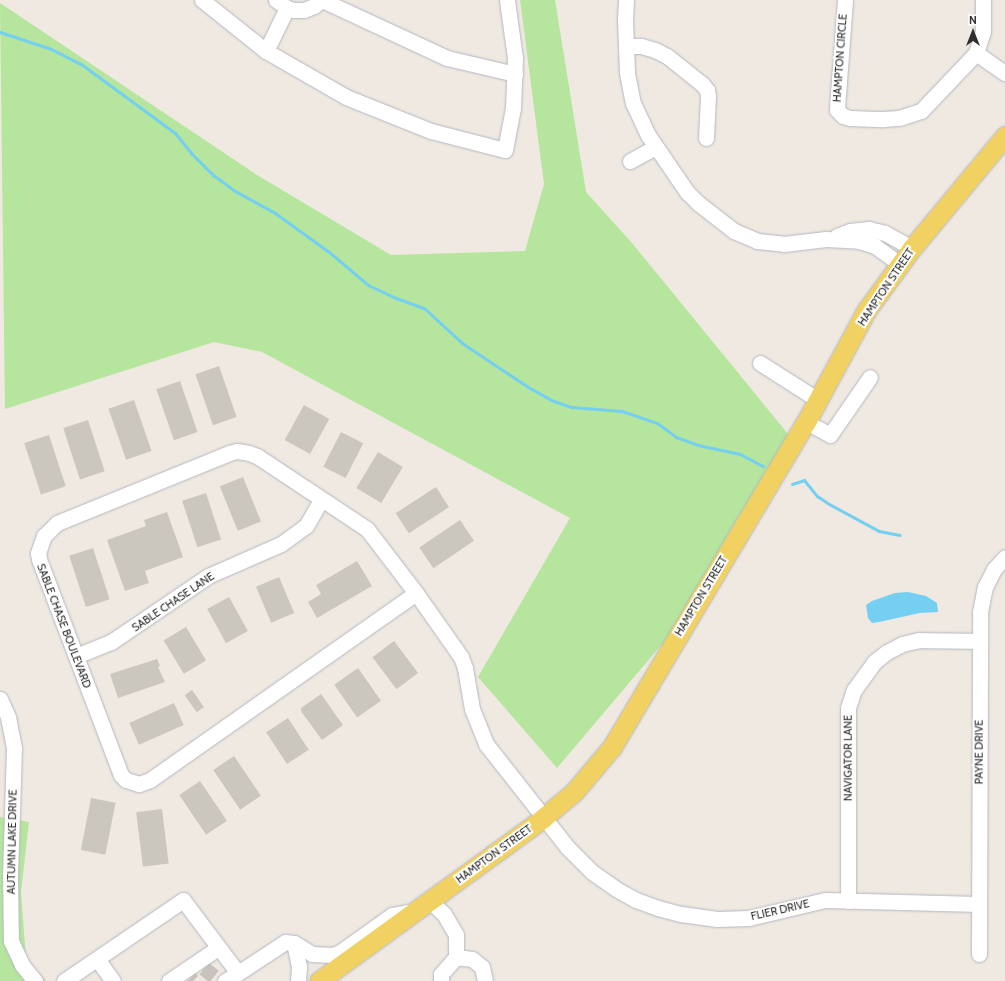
<!DOCTYPE html>
<html>
<head>
<meta charset="utf-8">
<style>
	body { margin:0 }
	#map { position:relative; width:1005px; height:981px; overflow:hidden; background:#efe9e1; font-family:Cabin,sans-serif }
	div>[style] { position:absolute }
	[style*='--x'] { left:calc(var(--x)*1px); top:calc(var(--y)*1px); width:calc(var(--w)*1px); rotate:calc(var(--a)*1deg) }
	.green>* { inset:0; background:#b6e59e }
	.water>* { inset:0; background:#75cff0 }
	.stream>* { height:3px; margin:-1.5px; padding:0 1.5px; transform-origin:1.5px; border-radius:1.5px; background:#75cff0 }
	.building>* { inset:0; background:#cbc7bf; transform-origin:0 0 }
	.minor-tunnel>* { height:15px; margin-top:-7.5px; transform-origin:0; background:repeating-linear-gradient(90deg,#c8c4bd 0 15px,transparent 0 23px) }
	.roads { filter:drop-shadow(0 0 1px #b4b7c1) drop-shadow(0 0 1px #b4b7c1) }
	.minor>* { height:15px; margin:-7.5px; padding:0 7.5px; transform-origin:7.5px; border-radius:7.5px; background:#fff }
	.major>* { height:19px; margin:-9.5px; padding:0 9.5px; transform-origin:9.5px; border-radius:9.5px; background:#f2d163 }
	span { translate:-50% -50%; white-space:nowrap; text-align:center; line-height:1.15; -webkit-text-stroke:4px #fff; paint-order:stroke }
	.street-label { font-size:11px; color:#2e2e2e }
	.north { position:absolute; left:953px; top:12px; width:40px; height:40px; -webkit-text-stroke:3px #fff; paint-order:stroke; rotate:0deg; font-size:11px; font-weight:700; line-height:16px; text-align:center; color:#2e2e2e }
	.north::after { content:''; display:block; margin:auto; width:14px; height:18px; background:#2e2e2e; clip-path:polygon(50% 0,100% 100%,50% 72%,0 100%) }
</style>
</head>
<body>
<div id="map">
	<div class="green">
		<i style="clip-path:polygon(520px 0,555px 0,586px 192px,632px 243px,797px 445px,696px 604px,557px 768px,478px 677px,570px 518px,262px 352px,214px 342px,5px 409px,0 3px,257px 175px,391px 255px,525px 251px,544px 184px)"></i>
		<i style="clip-path:polygon(0 817px,29px 822px,21px 892px,26px 959px,46px 981px,0 981px)"></i>
	</div>
	<div class="water">
		<i style="clip-path:polygon(908px 592px,926px 596px,937px 603px,938px 612px,920px 613px,879px 622px,872px 623px,868px 618px,866px 605px,872px 601px,895px 593px)"></i>
	</div>
	<div class="stream">
		<i style="--x:0;--y:32;--w:54;--a:18.4"></i>
		<i style="--x:51;--y:49;--w:34;--a:27"></i>
		<i style="--x:81;--y:64;--w:117;--a:36.3"></i>
		<i style="--x:175;--y:133;--w:26;--a:51"></i>
		<i style="--x:191;--y:153;--w:31;--a:45"></i>
		<i style="--x:213;--y:175;--w:27;--a:36"></i>
		<i style="--x:235;--y:191;--w:46;--a:28.8"></i>
		<i style="--x:275;--y:213;--w:31;--a:36"></i>
		<i style="--x:300;--y:231;--w:34;--a:36"></i>
		<i style="--x:328;--y:251;--w:52;--a:40.4"></i>
		<i style="--x:368;--y:285;--w:31;--a:25"></i>
		<i style="--x:396;--y:298;--w:30;--a:20"></i>
		<i style="--x:424;--y:308;--w:52;--a:42.6"></i>
		<i style="--x:462;--y:343;--w:79;--a:33.7"></i>
		<i style="--x:528;--y:387;--w:26;--a:29"></i>
		<i style="--x:551;--y:400;--w:21;--a:19"></i>
		<i style="--x:571;--y:407;--w:51;--a:4.5"></i>
		<i style="--x:622;--y:411;--w:37;--a:19"></i>
		<i style="--x:657;--y:423;--w:24;--a:36"></i>
		<i style="--x:676;--y:437;--w:23;--a:20"></i>
		<i style="--x:698;--y:445;--w:43;--a:12.1"></i>
		<i style="--x:740;--y:454;--w:26;--a:28"></i>
		<i style="--x:792;--y:484;--w:13;--a:-18"></i>
		<i style="--x:804;--y:480;--w:21;--a:51"></i>
		<i style="--x:817;--y:496;--w:14;--a:34"></i>
		<i style="--x:829;--y:504;--w:57;--a:28.4"></i>
		<i style="--x:879;--y:531;--w:21;--a:11"></i>
	</div>
	<div class="building">
		<i style="left:219px;top:366px;width:54px;height:25px;rotate:71deg"></i>
		<i style="left:180px;top:381px;width:54px;height:25px;rotate:71deg"></i>
		<i style="left:134px;top:400px;width:54px;height:27px;rotate:71deg"></i>
		<i style="left:304px;top:405px;width:29px;height:40px;rotate:29deg"></i>
		<i style="left:88px;top:420px;width:54px;height:26px;rotate:72deg"></i>
		<i style="left:341px;top:432px;width:25px;height:39px;rotate:27deg"></i>
		<i style="left:49px;top:435px;width:54px;height:26px;rotate:72deg"></i>
		<i style="left:378px;top:452px;width:29px;height:42px;rotate:31deg"></i>
		<i style="left:243px;top:477px;width:48px;height:25px;rotate:68deg"></i>
		<i style="left:436px;top:487px;width:24px;height:48px;rotate:57deg"></i>
		<i style="left:206px;top:493px;width:49px;height:25px;rotate:72deg"></i>
		<i style="clip-path:polygon(167px 512px,183px 557px,145px 571px,149px 583px,125px 591px,107px 540px,146px 526px,144px 520px)"></i>
		<i style="left:460px;top:520px;width:25px;height:49px;rotate:56deg"></i>
		<i style="left:93px;top:548px;width:54px;height:25px;rotate:72deg"></i>
		<i style="clip-path:polygon(357px 561px,372px 586px,317px 618px,308px 602px,321px 594px,316px 585px)"></i>
		<i style="left:279px;top:577px;width:39px;height:25px;rotate:67deg"></i>
		<i style="left:229px;top:597px;width:39px;height:25px;rotate:61deg"></i>
		<i style="left:186px;top:627px;width:39px;height:26px;rotate:59deg"></i>
		<i style="left:394px;top:641px;width:40px;height:27px;rotate:53deg"></i>
		<i style="clip-path:polygon(157px 659px,160px 666px,158px 667px,165px 682px,118px 698px,110px 674px)"></i>
		<i style="left:358px;top:668px;width:40px;height:29px;rotate:55deg"></i>
		<i style="left:192px;top:690px;width:21px;height:9px;rotate:55deg"></i>
		<i style="clip-path:polygon(321px 694px,343px 725px,322px 740px,301px 711px,301px 708px)"></i>
		<i style="left:174px;top:703px;width:24px;height:49px;rotate:66deg"></i>
		<i style="left:288px;top:718px;width:38px;height:26px;rotate:57deg"></i>
		<i style="left:234px;top:756px;width:48px;height:25px;rotate:56deg"></i>
		<i style="left:200px;top:781px;width:48px;height:25px;rotate:56deg"></i>
		<i style="left:91px;top:798px;width:25px;height:53px;rotate:11deg"></i>
		<i style="left:162px;top:809px;width:55px;height:26px;rotate:83deg"></i>
	</div>
	<div class="minor-tunnel">
		<i style="--x:204;--y:968;--w:13;--a:39"></i>
		<i style="--x:190;--y:978;--w:4;--a:45"></i>
	</div>
	<div class="roads">
		<div class="minor">
			<i style="--x:202;--y:0;--w:82;--a:38.6"></i>
			<i style="--x:266;--y:51;--w:92;--a:29.9"></i>
			<i style="--x:346;--y:97;--w:92;--a:21.8"></i>
			<i style="--x:431;--y:131;--w:76;--a:14.4"></i>
			<i style="--x:505;--y:150;--w:43;--a:-79.2"></i>
			<i style="--x:513;--y:108;--w:50;--a:-87.7"></i>
			<i style="--x:515;--y:58;--w:59;--a:-97.9"></i>
			<i style="--x:276;--y:0;--w:14;--a:36"></i>
			<i style="--x:287;--y:8;--w:7;--a:16"></i>
			<i style="--x:294;--y:10;--w:10;--a:0"></i>
			<i style="--x:304;--y:10;--w:11;--a:-22"></i>
			<i style="--x:314;--y:6;--w:9;--a:-41"></i>
			<i style="--x:322;--y:0;--w:138;--a:24.9"></i>
			<i style="--x:447;--y:58;--w:70;--a:13.2"></i>
			<i style="--x:626;--y:0;--w:20;--a:93"></i>
			<i style="--x:625;--y:20;--w:53;--a:87.8"></i>
			<i style="--x:627;--y:73;--w:31;--a:79"></i>
			<i style="--x:633;--y:103;--w:35;--a:65"></i>
			<i style="--x:648;--y:135;--w:69;--a:55.6"></i>
			<i style="--x:687;--y:192;--w:16;--a:45"></i>
			<i style="--x:698;--y:203;--w:46;--a:37.9"></i>
			<i style="--x:734;--y:231;--w:25;--a:23"></i>
			<i style="--x:757;--y:241;--w:27;--a:6"></i>
			<i style="--x:784;--y:244;--w:42;--a:-6.8"></i>
			<i style="--x:826;--y:239;--w:33;--a:3"></i>
			<i style="--x:859;--y:241;--w:17;--a:17"></i>
			<i style="--x:875;--y:246;--w:31;--a:36"></i>
			<i style="--x:845;--y:0;--w:110;--a:94.2"></i>
			<i style="--x:837;--y:110;--w:8;--a:45"></i>
			<i style="--x:843;--y:116;--w:7;--a:16"></i>
			<i style="--x:850;--y:118;--w:33;--a:2"></i>
			<i style="--x:883;--y:119;--w:16;--a:-4"></i>
			<i style="--x:899;--y:118;--w:23;--a:-18"></i>
			<i style="--x:921;--y:111;--w:80;--a:-46.5"></i>
			<i style="--x:976;--y:53;--w:23;--a:-72"></i>
			<i style="--x:983;--y:31;--w:31;--a:-90"></i>
			<i style="--x:626;--y:46;--w:15;--a:0"></i>
			<i style="--x:641;--y:46;--w:15;--a:16"></i>
			<i style="--x:655;--y:50;--w:13;--a:27"></i>
			<i style="--x:667;--y:56;--w:45;--a:38.7"></i>
			<i style="--x:702;--y:84;--w:8;--a:50"></i>
			<i style="--x:707;--y:90;--w:6;--a:81"></i>
			<i style="--x:708;--y:96;--w:42;--a:92.7"></i>
			<i style="--x:266;--y:51;--w:48;--a:-64"></i>
			<i style="--x:976;--y:53;--w:35;--a:35"></i>
			<i style="--x:630;--y:161;--w:29;--a:-29"></i>
			<i style="--x:837;--y:236;--w:14;--a:-21"></i>
			<i style="--x:850;--y:231;--w:19;--a:-6"></i>
			<i style="--x:869;--y:229;--w:16;--a:14"></i>
			<i style="--x:885;--y:233;--w:31;--a:29"></i>
			<i style="--x:760;--y:363;--w:69;--a:32.5"></i>
			<i style="--x:806;--y:422;--w:27;--a:28"></i>
			<i style="--x:830;--y:435;--w:70;--a:-55.4"></i>
			<i style="--x:416;--y:593;--w:325;--a:144.9"></i>
			<i style="--x:150;--y:780;--w:12;--a:160"></i>
			<i style="--x:139;--y:784;--w:14;--a:-163"></i>
			<i style="--x:126;--y:780;--w:7;--a:-135"></i>
			<i style="--x:121;--y:775;--w:231;--a:-110.8"></i>
			<i style="--x:39;--y:559;--w:6;--a:-99"></i>
			<i style="--x:38;--y:553;--w:18;--a:-71"></i>
			<i style="--x:44;--y:536;--w:18;--a:-45"></i>
			<i style="--x:57;--y:523;--w:186;--a:-22.1"></i>
			<i style="--x:229;--y:453;--w:8;--a:-14"></i>
			<i style="--x:237;--y:451;--w:12;--a:9"></i>
			<i style="--x:249;--y:453;--w:9;--a:21"></i>
			<i style="--x:257;--y:456;--w:132;--a:33.6"></i>
			<i style="--x:367;--y:529;--w:81;--a:52.6"></i>
			<i style="--x:416;--y:593;--w:78;--a:54.9"></i>
			<i style="--x:461;--y:657;--w:12;--a:70"></i>
			<i style="--x:465;--y:668;--w:42;--a:80.3"></i>
			<i style="--x:472;--y:709;--w:38;--a:68"></i>
			<i style="--x:486;--y:744;--w:131;--a:51.8"></i>
			<i style="--x:567;--y:847;--w:35;--a:45"></i>
			<i style="--x:592;--y:872;--w:29;--a:35"></i>
			<i style="--x:616;--y:889;--w:23;--a:29"></i>
			<i style="--x:636;--y:900;--w:23;--a:20"></i>
			<i style="--x:658;--y:908;--w:24;--a:15"></i>
			<i style="--x:681;--y:914;--w:36;--a:8"></i>
			<i style="--x:717;--y:919;--w:32;--a:-2"></i>
			<i style="--x:749;--y:918;--w:78;--a:-13.3"></i>
			<i style="--x:825;--y:900;--w:154;--a:1.5"></i>
			<i style="--x:76;--y:656;--w:38;--a:-22"></i>
			<i style="--x:111;--y:642;--w:117;--a:-34.2"></i>
			<i style="--x:208;--y:576;--w:80;--a:-23.7"></i>
			<i style="--x:281;--y:544;--w:31;--a:-36"></i>
			<i style="--x:306;--y:526;--w:30;--a:-60"></i>
			<i style="--x:0;--y:699;--w:20;--a:66"></i>
			<i style="--x:8;--y:717;--w:32;--a:79"></i>
			<i style="--x:14;--y:748;--w:125;--a:91.8"></i>
			<i style="--x:10;--y:873;--w:68;--a:89.2"></i>
			<i style="--x:11;--y:941;--w:26;--a:65"></i>
			<i style="--x:22;--y:965;--w:21;--a:51"></i>
			<i style="--x:430;--y:901;--w:19;--a:43"></i>
			<i style="--x:444;--y:914;--w:24;--a:60"></i>
			<i style="--x:456;--y:935;--w:22;--a:90"></i>
			<i style="--x:456;--y:957;--w:23;--a:131"></i>
			<i style="--x:441;--y:974;--w:7;--a:90"></i>
			<i style="--x:848;--y:901;--w:193;--a:-90"></i>
			<i style="--x:848;--y:708;--w:19;--a:-72"></i>
			<i style="--x:854;--y:690;--w:34;--a:-54"></i>
			<i style="--x:874;--y:662;--w:16;--a:-38"></i>
			<i style="--x:887;--y:652;--w:17;--a:-28"></i>
			<i style="--x:902;--y:644;--w:17;--a:-13"></i>
			<i style="--x:919;--y:640;--w:61;--a:0.9"></i>
			<i style="--x:294;--y:943;--w:25;--a:78"></i>
			<i style="--x:299;--y:967;--w:14;--a:94"></i>
			<i style="--x:979;--y:954;--w:342;--a:-89.8"></i>
			<i style="--x:980;--y:612;--w:25;--a:-79"></i>
			<i style="--x:985;--y:587;--w:20;--a:-63"></i>
			<i style="--x:994;--y:569;--w:16;--a:-47"></i>
			<i style="--x:456;--y:957;--w:16;--a:7"></i>
			<i style="--x:472;--y:959;--w:13;--a:39"></i>
			<i style="--x:482;--y:967;--w:14;--a:78"></i>
			<i style="--x:97;--y:959;--w:27;--a:54"></i>
			<i style="--x:64;--y:981;--w:144;--a:-34.2"></i>
			<i style="--x:183;--y:900;--w:91;--a:53"></i>
			<i style="--x:238;--y:973;--w:56;--a:-33.4"></i>
			<i style="--x:285;--y:942;--w:9;--a:6"></i>
			<i style="--x:294;--y:943;--w:21;--a:31"></i>
			<i style="--x:312;--y:954;--w:21;--a:3"></i>
			<i style="--x:333;--y:955;--w:8;--a:-23"></i>
			<i style="--x:340;--y:952;--w:64;--a:-35.4"></i>
			<i style="--x:392;--y:915;--w:21;--a:-11"></i>
			<i style="--x:169;--y:981;--w:59;--a:-34"></i>
			<i style="--x:225;--y:981;--w:15;--a:-32"></i>
		</div>
		<div class="major">
			<i style="--x:319;--y:981;--w:277;--a:-36"></i>
			<i style="--x:543;--y:818;--w:40;--a:-40"></i>
			<i style="--x:574;--y:792;--w:59;--a:-49.8"></i>
			<i style="--x:612;--y:747;--w:378;--a:-59.2"></i>
			<i style="--x:806;--y:422;--w:126;--a:-61.6"></i>
			<i style="--x:866;--y:311;--w:78;--a:-53.9"></i>
			<i style="--x:912;--y:248;--w:146;--a:-50.3"></i>
		</div>
	</div>
	<div class="street-label">
		<span style="left:840px;top:58px;rotate:-86deg">HAMPTON CIRCLE</span>
		<span style="left:886px;top:287px;rotate:-56deg">HAMPTON STREET</span>
		<span style="left:701px;top:596px;rotate:-59deg">HAMPTON STREET</span>
		<span style="left:173px;top:602px;rotate:-34deg">SABLE CHASE LANE</span>
		<span style="left:64px;top:626px;rotate:69deg">SABLE CHASE BOULEVARD</span>
		<span style="left:979px;top:752px;rotate:-90deg">PAYNE DRIVE</span>
		<span style="left:848px;top:758px;rotate:-90deg">NAVIGATOR LANE</span>
		<span style="left:12px;top:842px;rotate:-89deg">AUTUMN LAKE DRIVE</span>
		<span style="left:494px;top:854px;rotate:-36deg">HAMPTON STREET</span>
		<span style="left:780px;top:910px;rotate:-13deg">FLIER DRIVE</span>
	</div>
	<div class="north">N</div>
</div>
</body>
</html>
